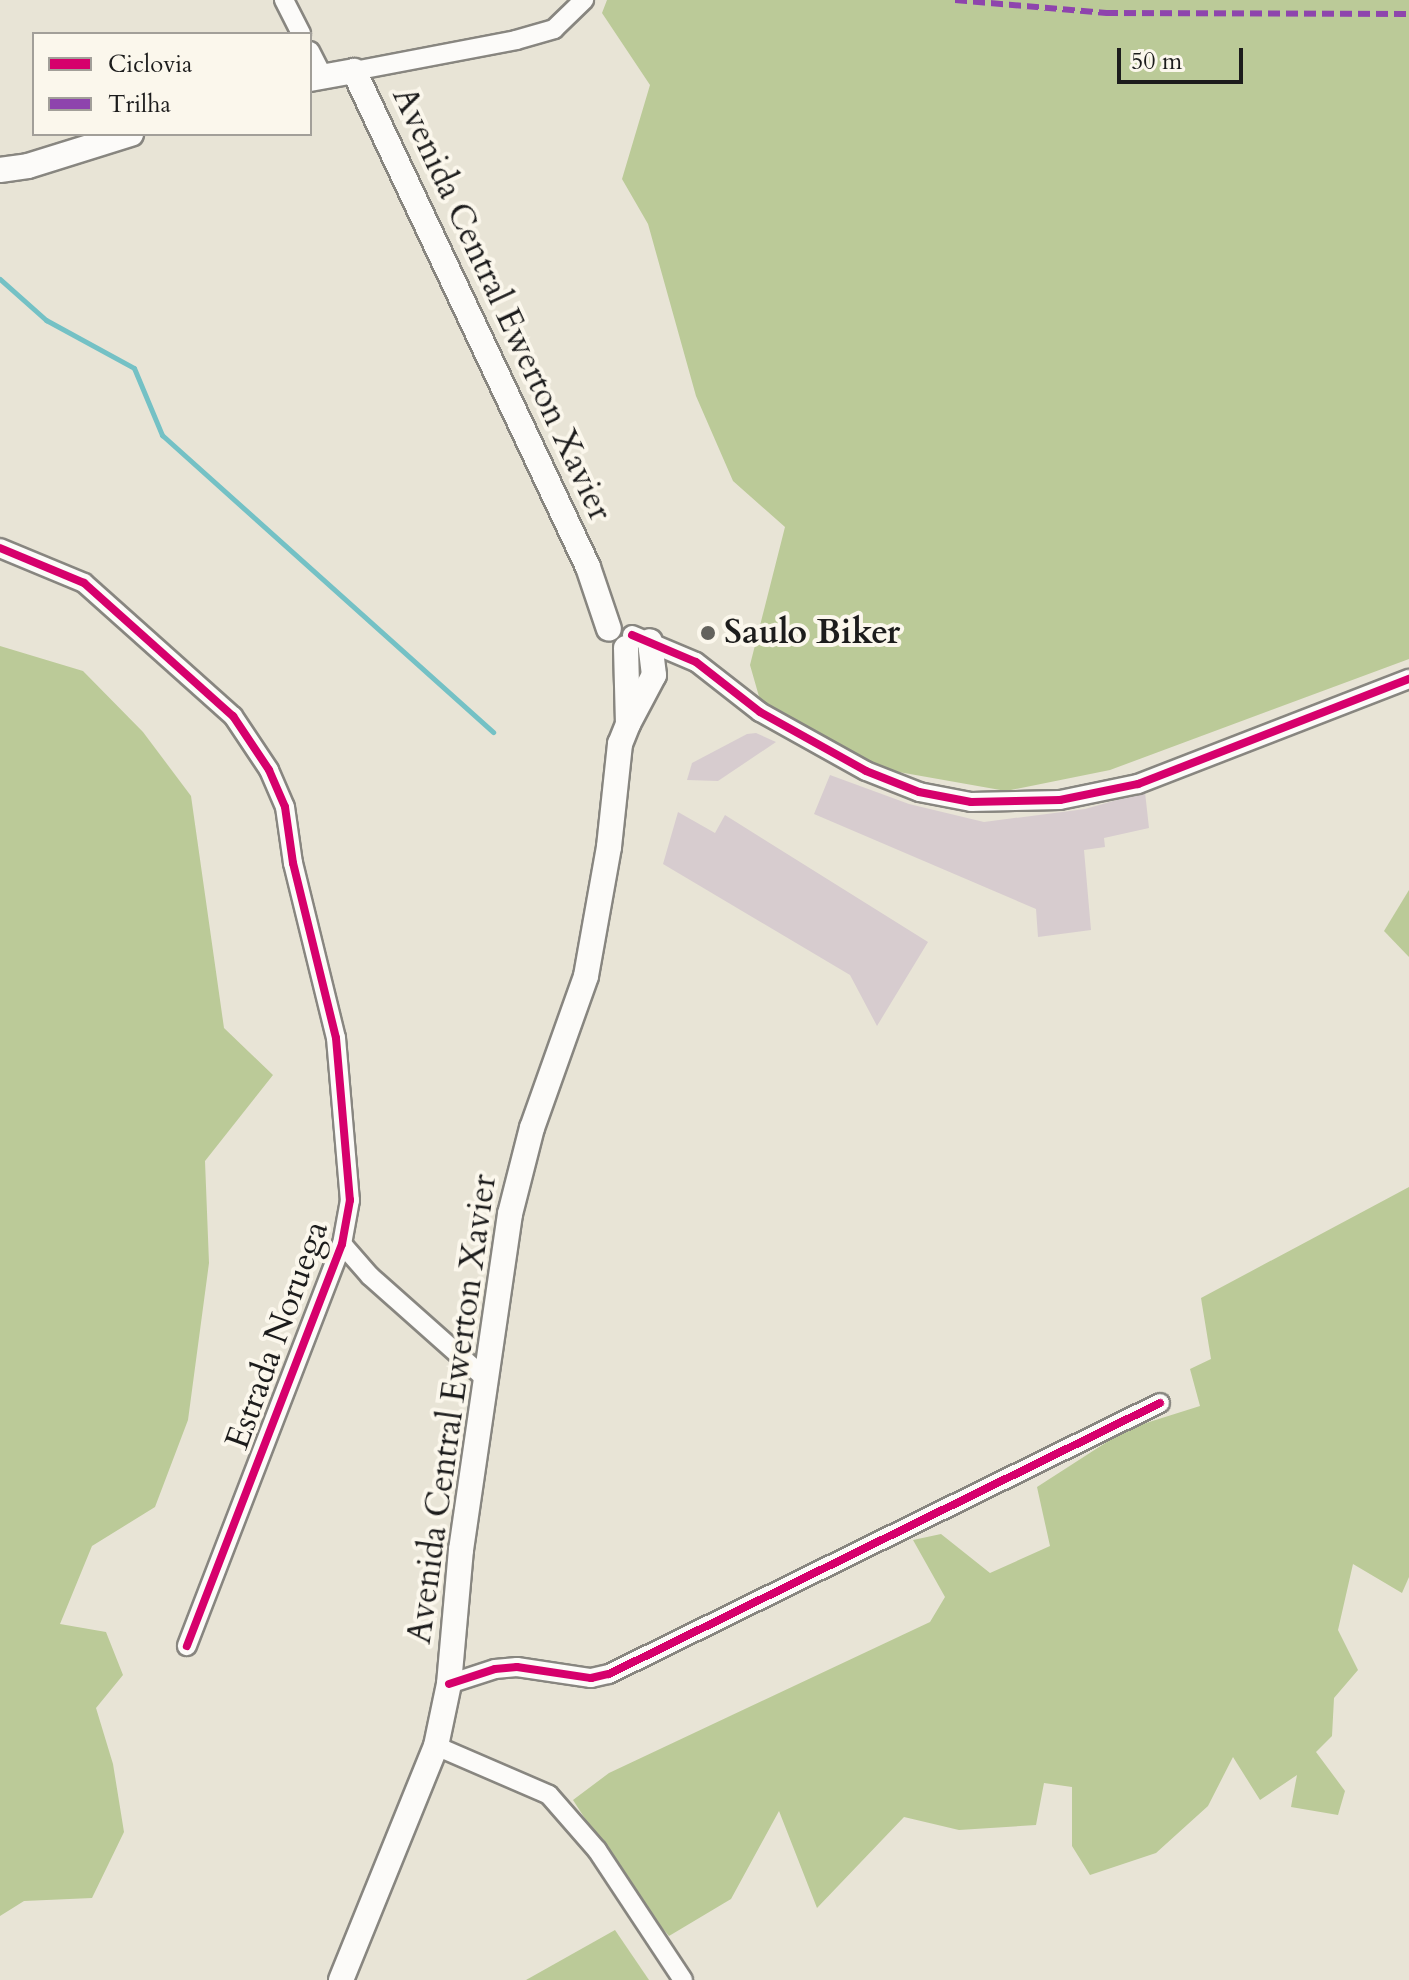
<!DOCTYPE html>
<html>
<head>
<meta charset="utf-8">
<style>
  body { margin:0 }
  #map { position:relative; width:1409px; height:1980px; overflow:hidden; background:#e8e4d6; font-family:Cardo,serif }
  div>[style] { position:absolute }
  .forest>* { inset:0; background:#bbca98 }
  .stream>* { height:5px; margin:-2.5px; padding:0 2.5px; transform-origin:2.5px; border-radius:2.5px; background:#74c1c5 }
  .building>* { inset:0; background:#d7cccf }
  .roads { filter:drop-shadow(2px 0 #888680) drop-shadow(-2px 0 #888680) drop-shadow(0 2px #888680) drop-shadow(0 -2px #888680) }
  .minor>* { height:18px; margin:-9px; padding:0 9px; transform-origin:9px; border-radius:9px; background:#fcfbf9 }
  .secondary>* { height:24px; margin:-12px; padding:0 12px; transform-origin:12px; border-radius:12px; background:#fcfbf9 }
  .quiet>* { height:6px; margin-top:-3px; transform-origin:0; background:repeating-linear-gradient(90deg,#8e44ad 0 12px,transparent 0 18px) }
  .cycleway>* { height:8px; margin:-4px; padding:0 4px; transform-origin:4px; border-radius:4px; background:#d6006c }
  .dots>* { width:22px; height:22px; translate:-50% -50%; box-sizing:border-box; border:4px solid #fbf7ec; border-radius:50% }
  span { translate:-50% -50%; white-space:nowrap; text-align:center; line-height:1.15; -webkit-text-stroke:8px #fbf7ec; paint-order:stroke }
  .street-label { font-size:34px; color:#1c1c1c }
  .poi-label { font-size:34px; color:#1c1c1c; font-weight:700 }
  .left { translate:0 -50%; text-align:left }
  .legend { position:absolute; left:32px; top:32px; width:280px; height:104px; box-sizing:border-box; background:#fbf7ec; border:2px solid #a29f99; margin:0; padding:10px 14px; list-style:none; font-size:24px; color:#1c1c1c }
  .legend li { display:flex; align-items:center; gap:16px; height:40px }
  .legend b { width:40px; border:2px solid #a29f99 }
  .scale { position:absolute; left:1117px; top:48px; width:126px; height:36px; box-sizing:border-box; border:4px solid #1c1c1c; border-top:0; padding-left:10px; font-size:24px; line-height:28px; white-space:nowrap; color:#1c1c1c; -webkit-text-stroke:6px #fbf7ec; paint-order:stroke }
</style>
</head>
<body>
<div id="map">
  <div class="forest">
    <i style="clip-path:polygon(607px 0,1409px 0,1409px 659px,1110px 770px,1006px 791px,876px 768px,823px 742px,760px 700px,750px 665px,785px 527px,733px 481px,696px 396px,648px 224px,622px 179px,650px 85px,602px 13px)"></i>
    <i style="clip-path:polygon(0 646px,83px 671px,143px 732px,191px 796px,224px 1028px,273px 1075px,205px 1161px,209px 1263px,188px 1420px,155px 1507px,92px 1546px,60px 1624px,106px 1632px,123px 1675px,96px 1708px,113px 1764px,124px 1832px,92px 1898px,24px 1901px,0 1916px)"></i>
    <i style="clip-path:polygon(1409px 890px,1409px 957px,1384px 931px)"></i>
    <i style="clip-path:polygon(1409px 1187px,1409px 1577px,1402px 1593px,1353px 1564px,1338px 1630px,1358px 1670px,1334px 1698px,1332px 1736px,1316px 1752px,1345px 1791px,1338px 1815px,1291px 1807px,1297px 1775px,1260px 1800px,1233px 1757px,1208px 1806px,1156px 1853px,1090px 1875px,1072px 1846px,1072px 1787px,1044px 1783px,1036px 1825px,959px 1830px,904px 1817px,817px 1908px,779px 1811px,731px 1899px,669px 1936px,635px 1896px,573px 1800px,609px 1773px,930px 1622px,945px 1597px,913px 1540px,941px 1534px,990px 1573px,1050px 1546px,1037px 1487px,1127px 1429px,1200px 1406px,1190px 1369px,1211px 1359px,1201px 1298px)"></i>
    <i style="clip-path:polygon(615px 1930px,649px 1980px,526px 1980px)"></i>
  </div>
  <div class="stream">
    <i style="left:0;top:279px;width:62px;rotate:41.7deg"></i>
    <i style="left:46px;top:320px;width:100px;rotate:28.6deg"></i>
    <i style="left:134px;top:368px;width:73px;rotate:67.3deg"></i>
    <i style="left:162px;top:435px;width:445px;rotate:41.9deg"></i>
  </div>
  <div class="building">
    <i style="clip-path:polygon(756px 733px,776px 742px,718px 781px,687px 780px,692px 763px,747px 734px)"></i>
    <i style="clip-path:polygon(830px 775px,909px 804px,984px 822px,1085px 809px,1145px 792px,1149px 828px,1104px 838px,1105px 847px,1084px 850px,1091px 930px,1038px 937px,1036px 909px,814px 814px)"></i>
    <i style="clip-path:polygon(678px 812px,715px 833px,725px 815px,928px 942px,877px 1026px,850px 975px,663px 864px)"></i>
  </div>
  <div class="roads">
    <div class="minor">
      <i style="left:284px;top:0;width:38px;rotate:63deg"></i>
      <i style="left:310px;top:51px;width:27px;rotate:63deg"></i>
      <i style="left:354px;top:71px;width:165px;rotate:-10.8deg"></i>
      <i style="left:516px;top:40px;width:40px;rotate:-16deg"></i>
      <i style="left:554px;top:29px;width:42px;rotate:-44deg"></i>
      <i style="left:0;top:548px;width:91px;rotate:22.6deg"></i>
      <i style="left:84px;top:583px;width:200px;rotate:41.8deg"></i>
      <i style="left:233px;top:716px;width:65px;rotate:56.3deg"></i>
      <i style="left:269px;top:770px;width:40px;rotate:66.6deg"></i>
      <i style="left:285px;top:807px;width:57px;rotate:81.9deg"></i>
      <i style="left:293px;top:863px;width:180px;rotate:76.2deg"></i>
      <i style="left:336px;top:1038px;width:163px;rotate:85.1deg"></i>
      <i style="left:350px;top:1200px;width:45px;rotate:100.3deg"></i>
      <i style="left:342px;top:1244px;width:431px;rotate:111.1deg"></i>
      <i style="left:632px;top:635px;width:69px;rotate:22.9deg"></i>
      <i style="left:696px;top:662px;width:81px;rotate:38deg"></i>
      <i style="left:760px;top:712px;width:121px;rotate:29.1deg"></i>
      <i style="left:866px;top:771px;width:57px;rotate:21.6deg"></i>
      <i style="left:919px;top:792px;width:53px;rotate:10.9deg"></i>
      <i style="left:971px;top:802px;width:89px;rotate:-1.3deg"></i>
      <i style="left:1060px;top:800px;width:80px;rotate:-11.6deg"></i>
      <i style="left:1138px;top:784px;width:291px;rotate:-21.2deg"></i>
      <i style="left:342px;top:1244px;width:43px;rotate:48.8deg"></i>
      <i style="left:370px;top:1276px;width:157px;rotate:41.6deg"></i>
      <i style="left:449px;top:1684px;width:48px;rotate:-18.1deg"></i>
      <i style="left:495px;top:1669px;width:22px;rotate:-5deg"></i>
      <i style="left:517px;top:1667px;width:75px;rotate:8.5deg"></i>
      <i style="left:591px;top:1678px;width:18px;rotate:-13deg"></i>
      <i style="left:609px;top:1674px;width:614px;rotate:-26.19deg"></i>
      <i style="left:436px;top:1746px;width:123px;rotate:23.4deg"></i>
      <i style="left:549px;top:1795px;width:73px;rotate:48.9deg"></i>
      <i style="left:597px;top:1850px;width:156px;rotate:56.5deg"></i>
    </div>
    <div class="secondary">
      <i style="left:310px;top:79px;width:45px;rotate:-10.3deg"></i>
      <i style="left:354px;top:71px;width:548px;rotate:64.74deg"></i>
      <i style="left:588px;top:567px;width:65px;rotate:71.3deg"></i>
      <i style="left:0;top:170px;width:28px;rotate:-8deg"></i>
      <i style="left:28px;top:166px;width:108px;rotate:-17.3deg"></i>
      <i style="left:629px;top:722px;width:53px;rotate:-62deg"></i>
      <i style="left:654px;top:675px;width:34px;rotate:-97deg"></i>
      <i style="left:341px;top:1980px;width:253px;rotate:-67.9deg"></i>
      <i style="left:436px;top:1746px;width:63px;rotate:-78.2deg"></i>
      <i style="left:449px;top:1684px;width:135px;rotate:-84.9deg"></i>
      <i style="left:461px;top:1550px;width:340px;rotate:-81.7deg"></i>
      <i style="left:510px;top:1214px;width:89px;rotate:-75.7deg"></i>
      <i style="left:532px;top:1128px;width:161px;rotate:-70.4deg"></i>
      <i style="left:586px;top:976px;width:131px;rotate:-79.9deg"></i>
      <i style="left:609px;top:847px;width:104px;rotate:-83.9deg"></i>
      <i style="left:620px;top:744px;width:22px;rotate:-68deg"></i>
      <i style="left:628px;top:724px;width:76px;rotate:-91.5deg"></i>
    </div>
  </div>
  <div class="quiet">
    <i style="left:955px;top:0;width:152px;rotate:4.9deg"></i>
    <i style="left:1106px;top:13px;width:303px;rotate:0.2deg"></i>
  </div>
  <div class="cycleway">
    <i style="left:0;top:548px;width:91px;rotate:22.6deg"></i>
    <i style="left:84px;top:583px;width:200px;rotate:41.8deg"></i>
    <i style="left:233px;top:716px;width:65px;rotate:56.3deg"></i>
    <i style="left:269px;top:770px;width:40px;rotate:66.6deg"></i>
    <i style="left:285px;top:807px;width:57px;rotate:81.9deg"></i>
    <i style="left:293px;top:863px;width:180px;rotate:76.2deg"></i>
    <i style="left:336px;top:1038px;width:163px;rotate:85.1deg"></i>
    <i style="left:350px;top:1200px;width:45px;rotate:100.3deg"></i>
    <i style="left:342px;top:1244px;width:431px;rotate:111.1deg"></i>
    <i style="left:632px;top:635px;width:69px;rotate:22.9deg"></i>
    <i style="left:696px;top:662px;width:81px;rotate:38deg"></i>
    <i style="left:760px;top:712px;width:121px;rotate:29.1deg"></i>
    <i style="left:866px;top:771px;width:57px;rotate:21.6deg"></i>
    <i style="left:919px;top:792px;width:53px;rotate:10.9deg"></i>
    <i style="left:971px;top:802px;width:89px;rotate:-1.3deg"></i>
    <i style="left:1060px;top:800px;width:80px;rotate:-11.6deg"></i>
    <i style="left:1138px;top:784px;width:291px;rotate:-21.2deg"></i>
    <i style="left:449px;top:1684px;width:48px;rotate:-18.1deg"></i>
    <i style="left:495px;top:1669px;width:22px;rotate:-5deg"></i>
    <i style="left:517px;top:1667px;width:75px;rotate:8.5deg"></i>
    <i style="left:591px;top:1678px;width:18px;rotate:-13deg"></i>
    <i style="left:609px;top:1674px;width:614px;rotate:-26.19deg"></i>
  </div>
  <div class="dots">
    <i style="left:708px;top:633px;background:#63625d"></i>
  </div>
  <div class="street-label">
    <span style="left:502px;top:304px;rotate:65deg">Avenida Central Ewerton Xavier</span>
    <span style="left:277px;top:1335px;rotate:-70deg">Estrada Noruega</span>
    <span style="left:452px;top:1409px;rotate:-82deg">Avenida Central Ewerton Xavier</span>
  </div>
  <div class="poi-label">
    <span class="left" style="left:724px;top:633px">Saulo Biker</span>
  </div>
  <ul class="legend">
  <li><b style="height:10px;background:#d6006c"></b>Ciclovia</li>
  <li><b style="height:10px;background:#8e44ad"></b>Trilha</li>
  </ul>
  <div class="scale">50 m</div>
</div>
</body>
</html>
